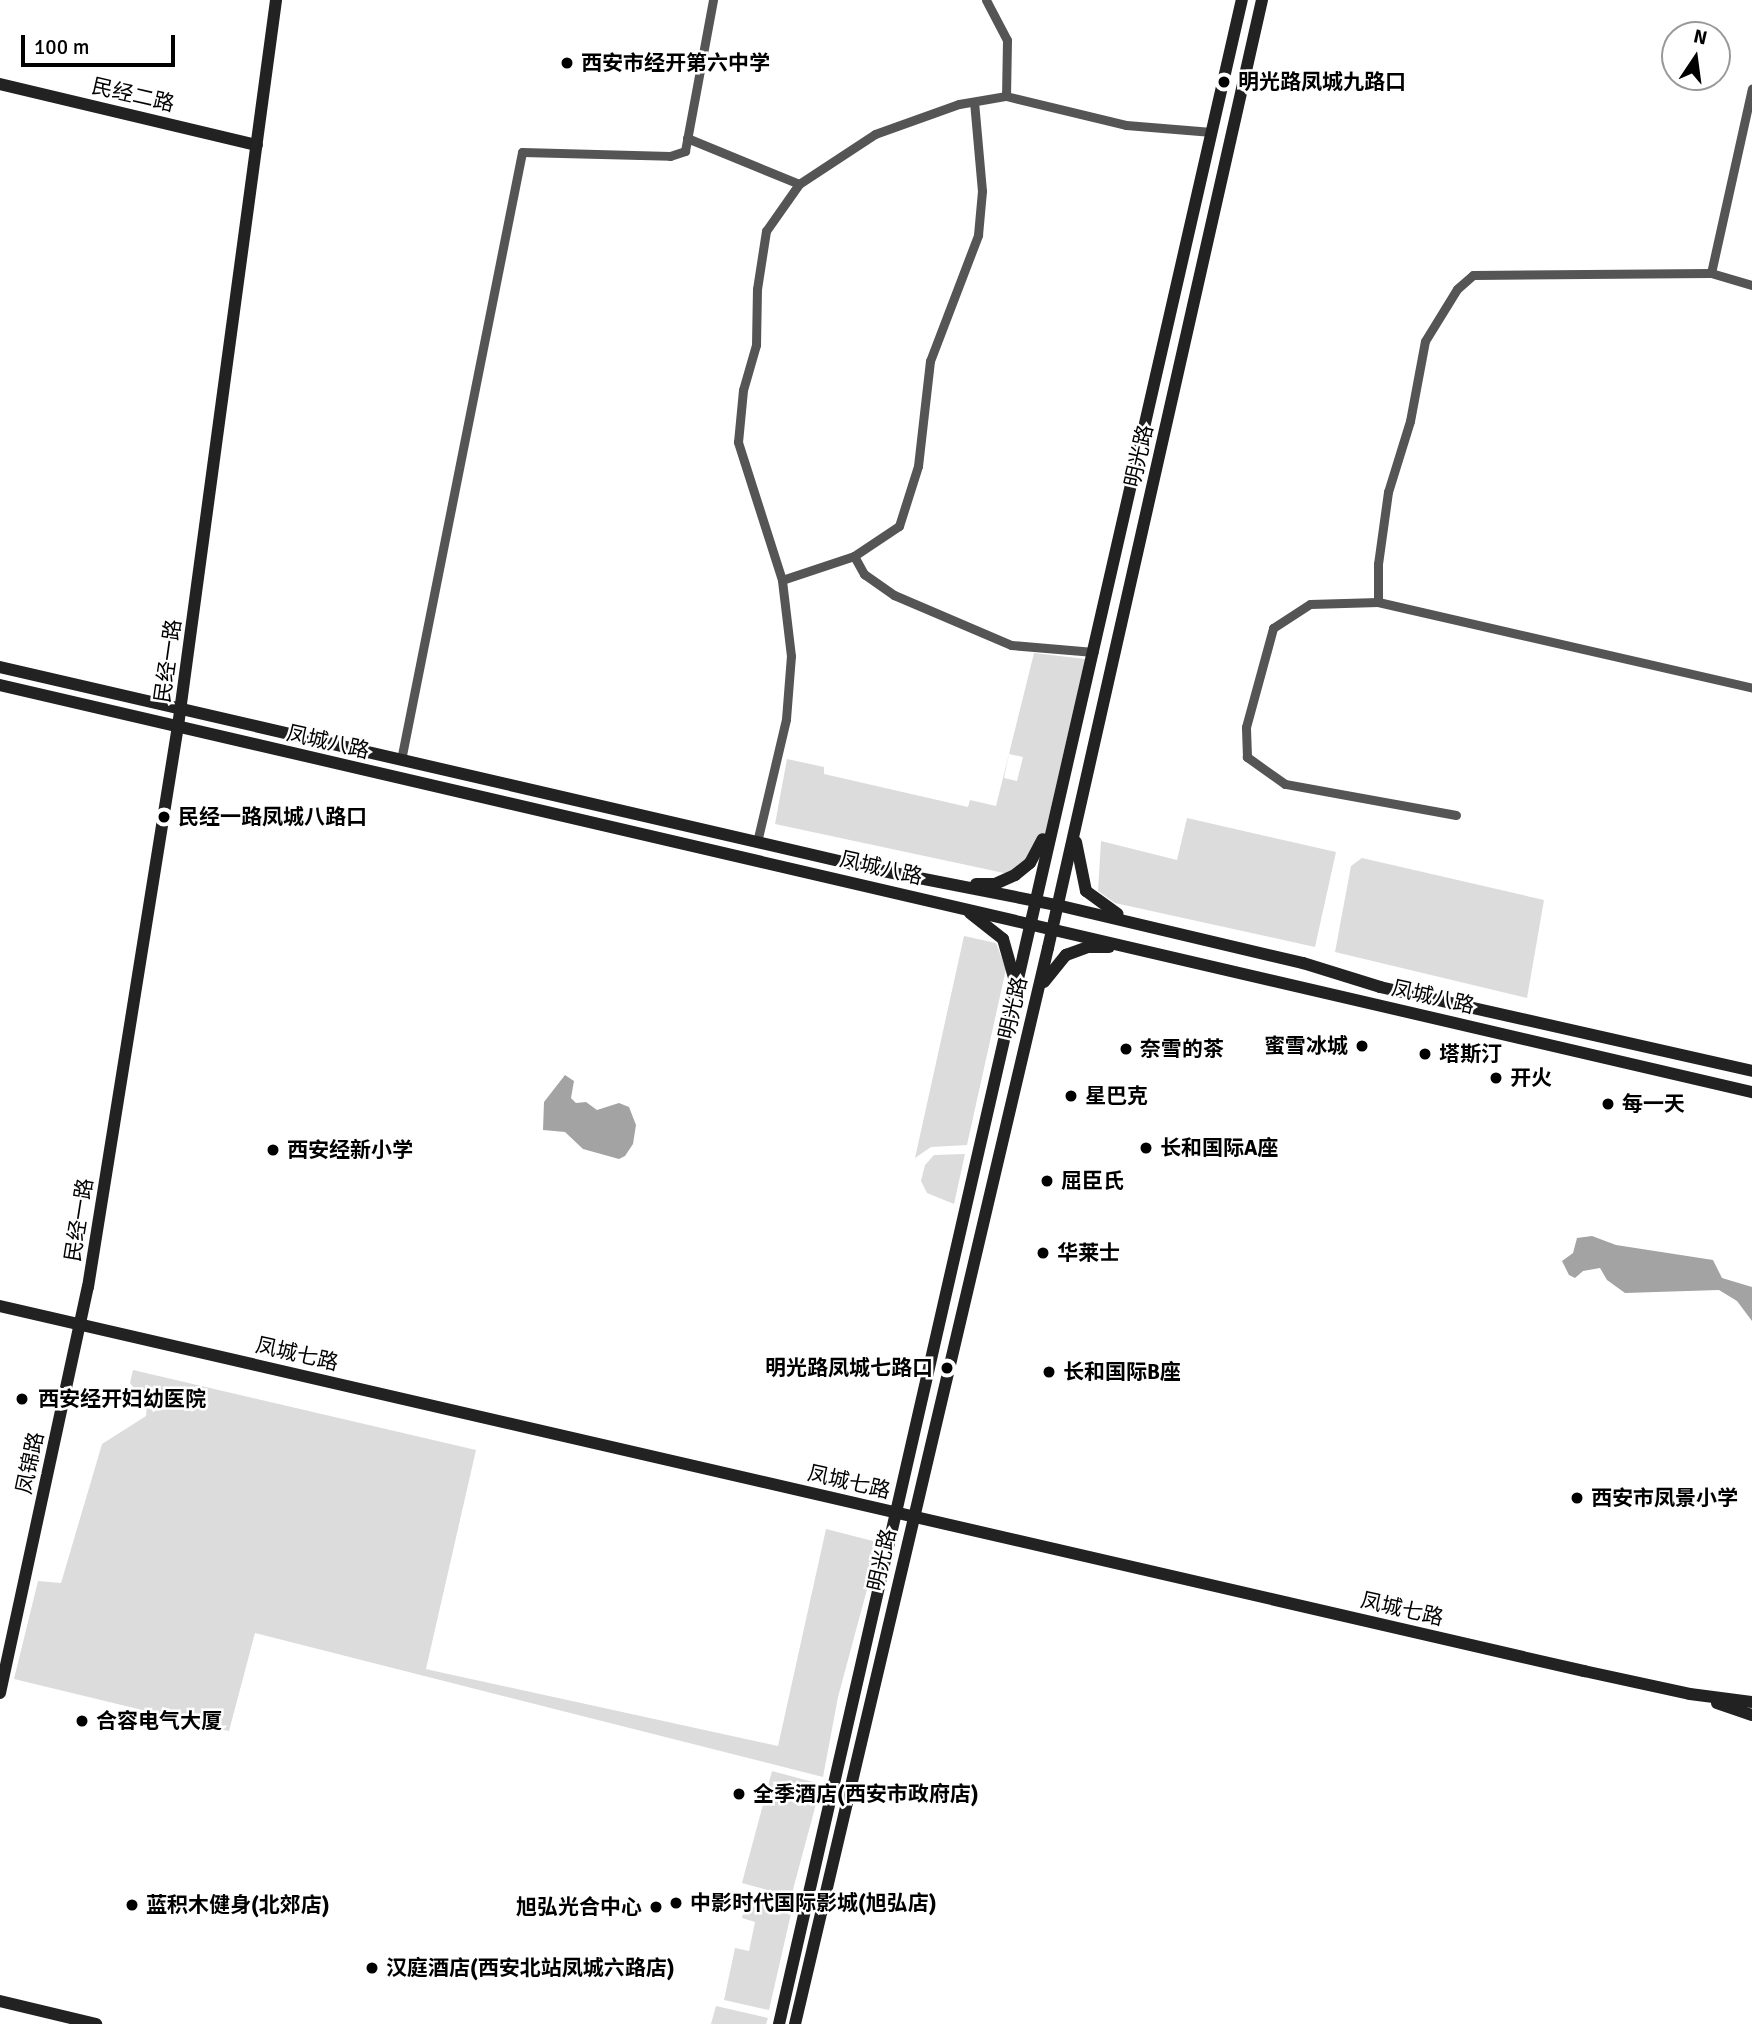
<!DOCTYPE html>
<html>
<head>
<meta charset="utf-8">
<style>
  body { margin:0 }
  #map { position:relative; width:1752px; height:2024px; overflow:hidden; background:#fff; font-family:Signika,"Noto Sans SC",sans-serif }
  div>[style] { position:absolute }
  .green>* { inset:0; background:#dcdcdc; transform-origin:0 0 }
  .water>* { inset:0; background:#a3a3a3 }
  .street>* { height:9px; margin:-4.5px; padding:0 4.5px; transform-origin:4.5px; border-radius:4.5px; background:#555 }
  .secondary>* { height:12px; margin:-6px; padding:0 6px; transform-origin:6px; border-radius:6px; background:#222 }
  .dots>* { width:19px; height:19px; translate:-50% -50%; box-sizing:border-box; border:4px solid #fff; border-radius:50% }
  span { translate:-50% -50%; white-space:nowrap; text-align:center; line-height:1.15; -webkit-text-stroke:5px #fff; paint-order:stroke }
  .poi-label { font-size:21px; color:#000; font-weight:700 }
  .left { translate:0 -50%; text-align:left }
  .right { translate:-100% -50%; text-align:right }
  .street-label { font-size:21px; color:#000 }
  .north { position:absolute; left:1661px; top:21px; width:70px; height:70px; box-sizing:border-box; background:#fff; border:2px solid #999; border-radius:50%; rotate:13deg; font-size:19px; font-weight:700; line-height:28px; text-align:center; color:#000 }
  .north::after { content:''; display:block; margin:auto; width:24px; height:32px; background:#000; clip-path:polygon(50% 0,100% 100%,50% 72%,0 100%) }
  .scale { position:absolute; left:21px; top:35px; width:154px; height:32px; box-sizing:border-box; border:4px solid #000; border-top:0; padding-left:9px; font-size:21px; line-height:24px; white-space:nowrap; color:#000; -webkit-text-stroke:5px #fff; paint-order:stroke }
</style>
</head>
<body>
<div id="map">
  <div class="green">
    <i style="clip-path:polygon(evenodd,1034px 653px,1085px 659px,1042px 847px,1018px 876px,775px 824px,787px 759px,824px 767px,824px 774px,968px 807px,970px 800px,996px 806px,1034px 653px,1009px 754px,1023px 757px,1017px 781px,1004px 778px,1009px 754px)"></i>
    <i style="clip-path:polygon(1187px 818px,1336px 852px,1315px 947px,1115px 903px,1098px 891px,1101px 841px,1177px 860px)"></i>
    <i style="clip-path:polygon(1362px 858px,1544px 900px,1527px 998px,1335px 952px,1351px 866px)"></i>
    <i style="clip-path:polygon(964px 936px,996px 943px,1006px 969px,967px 1145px,931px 1147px,915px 1158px)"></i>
    <i style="clip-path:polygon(965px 1154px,954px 1204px,927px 1193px,921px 1181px,925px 1165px,934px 1155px)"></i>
    <i style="clip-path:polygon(133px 1370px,476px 1450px,426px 1669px,439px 1672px,778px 1746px,826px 1529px,873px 1541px,876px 1556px,838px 1697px,823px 1777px,255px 1633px,229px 1731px,14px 1679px,38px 1581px,61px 1583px,102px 1444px,146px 1416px,147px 1404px,130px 1383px)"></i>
    <i style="left:772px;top:1771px;width:51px;height:116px;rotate:15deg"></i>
    <i style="clip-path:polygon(747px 1892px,793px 1905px,769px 2010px,724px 2000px,735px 1948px,749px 1951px,755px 1922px,742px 1918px)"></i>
    <i style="clip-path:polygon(716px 2006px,768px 2018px,766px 2024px,711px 2024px)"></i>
  </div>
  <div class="water">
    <i style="clip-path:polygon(565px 1075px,574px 1081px,571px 1098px,576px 1103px,586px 1102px,597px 1110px,619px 1103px,629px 1107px,636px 1125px,633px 1144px,625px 1156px,619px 1159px,583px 1149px,565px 1132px,543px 1130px,544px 1102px)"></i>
    <i style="clip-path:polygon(1592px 1236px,1616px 1245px,1713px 1260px,1722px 1278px,1752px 1287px,1752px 1321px,1737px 1301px,1719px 1290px,1625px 1293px,1607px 1280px,1600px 1268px,1583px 1271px,1575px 1278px,1569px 1275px,1562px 1261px,1573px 1253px,1577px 1238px)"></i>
  </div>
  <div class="street">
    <i style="left:986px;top:0;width:45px;rotate:62.3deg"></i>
    <i style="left:1007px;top:40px;width:56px;rotate:91deg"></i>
    <i style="left:687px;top:138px;width:121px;rotate:22.3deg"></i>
    <i style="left:1711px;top:273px;width:189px;rotate:-77.5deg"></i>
    <i style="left:854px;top:556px;width:21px;rotate:61deg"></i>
    <i style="left:864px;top:574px;width:37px;rotate:35deg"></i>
    <i style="left:894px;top:595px;width:127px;rotate:23.1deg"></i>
    <i style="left:1011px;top:645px;width:83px;rotate:4.8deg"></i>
    <i style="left:782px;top:580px;width:76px;rotate:-18.4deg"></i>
    <i style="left:854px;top:556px;width:54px;rotate:-33.7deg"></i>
    <i style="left:899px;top:526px;width:63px;rotate:-72.4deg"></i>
    <i style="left:918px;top:466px;width:106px;rotate:-83.5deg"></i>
    <i style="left:930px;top:361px;width:135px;rotate:-69.1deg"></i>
    <i style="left:978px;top:235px;width:44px;rotate:-84.8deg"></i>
    <i style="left:982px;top:191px;width:89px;rotate:-95.1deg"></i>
    <i style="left:1378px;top:602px;width:38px;rotate:-90deg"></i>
    <i style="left:1378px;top:564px;width:73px;rotate:-82.1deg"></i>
    <i style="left:1388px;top:492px;width:74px;rotate:-72.8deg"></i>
    <i style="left:1410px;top:421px;width:81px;rotate:-79.4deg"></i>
    <i style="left:1425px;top:341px;width:61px;rotate:-58.4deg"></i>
    <i style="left:1457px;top:289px;width:21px;rotate:-41deg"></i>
    <i style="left:1473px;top:275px;width:238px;rotate:-0.5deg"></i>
    <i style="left:1711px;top:273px;width:43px;rotate:16.3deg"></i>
    <i style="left:401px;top:760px;width:620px;rotate:-78.74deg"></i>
    <i style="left:522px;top:152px;width:148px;rotate:1.5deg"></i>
    <i style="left:670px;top:156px;width:16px;rotate:-18deg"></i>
    <i style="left:685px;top:151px;width:154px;rotate:-79.5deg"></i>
    <i style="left:1456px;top:815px;width:174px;rotate:-169.7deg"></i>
    <i style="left:1285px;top:784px;width:47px;rotate:-144.6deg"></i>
    <i style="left:1247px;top:757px;width:30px;rotate:-92deg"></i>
    <i style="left:1246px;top:727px;width:103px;rotate:-74.7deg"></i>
    <i style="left:1273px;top:628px;width:44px;rotate:-33deg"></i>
    <i style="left:1310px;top:604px;width:68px;rotate:-1.7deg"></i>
    <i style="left:1378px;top:602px;width:384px;rotate:12.9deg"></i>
    <i style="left:757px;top:842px;width:126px;rotate:-76.7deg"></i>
    <i style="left:786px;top:719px;width:63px;rotate:-85.5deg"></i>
    <i style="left:791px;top:656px;width:77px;rotate:-96.8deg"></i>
    <i style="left:782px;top:580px;width:145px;rotate:-107.7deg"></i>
    <i style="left:738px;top:442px;width:52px;rotate:-84.5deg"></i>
    <i style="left:743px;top:390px;width:47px;rotate:-73.9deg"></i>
    <i style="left:756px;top:345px;width:56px;rotate:-89deg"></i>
    <i style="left:757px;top:289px;width:59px;rotate:-81.2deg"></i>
    <i style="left:766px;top:231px;width:57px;rotate:-54.9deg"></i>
    <i style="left:799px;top:184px;width:91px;rotate:-33.3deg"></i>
    <i style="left:875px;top:134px;width:89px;rotate:-19.7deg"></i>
    <i style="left:959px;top:104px;width:48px;rotate:-9.7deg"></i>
    <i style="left:1006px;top:96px;width:123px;rotate:13.6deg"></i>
    <i style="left:1126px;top:125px;width:86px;rotate:4.7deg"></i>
  </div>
  <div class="secondary">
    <i style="left:0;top:84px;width:264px;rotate:13.4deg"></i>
    <i style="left:0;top:667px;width:901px;rotate:13.02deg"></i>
    <i style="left:878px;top:870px;width:182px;rotate:11.1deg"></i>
    <i style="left:1057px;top:905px;width:253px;rotate:13.3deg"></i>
    <i style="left:1303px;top:963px;width:81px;rotate:17.3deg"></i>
    <i style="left:1380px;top:987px;width:381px;rotate:12.7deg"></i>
    <i style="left:0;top:685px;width:1799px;rotate:13.08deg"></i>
    <i style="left:1076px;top:842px;width:50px;rotate:78.5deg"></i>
    <i style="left:1086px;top:891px;width:39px;rotate:36deg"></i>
    <i style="left:976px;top:884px;width:19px"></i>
    <i style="left:995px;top:884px;width:22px;rotate:-24deg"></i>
    <i style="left:1015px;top:875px;width:19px;rotate:-39deg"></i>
    <i style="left:1030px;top:863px;width:27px;rotate:-62deg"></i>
    <i style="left:970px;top:913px;width:42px;rotate:38.2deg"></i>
    <i style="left:1003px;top:939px;width:44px;rotate:74.1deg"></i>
    <i style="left:1044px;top:982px;width:35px;rotate:-51deg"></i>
    <i style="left:1066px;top:955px;width:23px;rotate:-20deg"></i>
    <i style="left:1088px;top:947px;width:21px"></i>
    <i style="left:0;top:1306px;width:1626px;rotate:12.98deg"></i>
    <i style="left:1584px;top:1671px;width:108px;rotate:12.2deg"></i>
    <i style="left:1690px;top:1694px;width:63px;rotate:7.4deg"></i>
    <i style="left:0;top:1693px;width:415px;rotate:-77.8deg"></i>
    <i style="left:88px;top:1287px;width:568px;rotate:-80.89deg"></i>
    <i style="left:178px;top:726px;width:733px;rotate:-82.31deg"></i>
    <i style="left:1717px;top:1703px;width:37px;rotate:19deg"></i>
    <i style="left:0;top:2001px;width:99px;rotate:13.5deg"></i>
    <i style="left:779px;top:2024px;width:2076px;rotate:-77.12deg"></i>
    <i style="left:795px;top:2024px;width:1105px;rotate:-76.77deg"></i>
    <i style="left:1048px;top:948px;width:972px;rotate:-77.28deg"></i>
  </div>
  <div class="dots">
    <i style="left:567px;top:63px;background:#000"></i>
    <i style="left:1224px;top:82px;background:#000"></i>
    <i style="left:164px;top:817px;background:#000"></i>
    <i style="left:1362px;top:1046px;background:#000"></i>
    <i style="left:1126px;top:1049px;background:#000"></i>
    <i style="left:1425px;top:1054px;background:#000"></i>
    <i style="left:1496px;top:1078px;background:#000"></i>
    <i style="left:1071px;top:1096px;background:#000"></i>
    <i style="left:1608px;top:1104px;background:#000"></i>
    <i style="left:1146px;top:1148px;background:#000"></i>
    <i style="left:273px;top:1150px;background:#000"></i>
    <i style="left:1047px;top:1181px;background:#000"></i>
    <i style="left:1043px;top:1253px;background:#000"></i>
    <i style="left:947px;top:1368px;background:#000"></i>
    <i style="left:1049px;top:1372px;background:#000"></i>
    <i style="left:22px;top:1399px;background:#000"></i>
    <i style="left:1577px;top:1498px;background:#000"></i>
    <i style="left:82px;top:1721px;background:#000"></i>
    <i style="left:739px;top:1794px;background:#000"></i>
    <i style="left:676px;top:1903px;background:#000"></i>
    <i style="left:132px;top:1905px;background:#000"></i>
    <i style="left:656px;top:1907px;background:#000"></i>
    <i style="left:372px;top:1968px;background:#000"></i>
  </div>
  <div class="poi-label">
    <span class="left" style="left:581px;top:63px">西安市经开第六中学</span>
    <span class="left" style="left:1238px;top:82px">明光路凤城九路口</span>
    <span class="left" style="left:178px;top:817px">民经一路凤城八路口</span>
    <span class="right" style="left:1348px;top:1046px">蜜雪冰城</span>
    <span class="left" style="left:1140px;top:1049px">奈雪的茶</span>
    <span class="left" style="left:1439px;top:1054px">塔斯汀</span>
    <span class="left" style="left:1510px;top:1078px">开火</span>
    <span class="left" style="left:1085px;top:1096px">星巴克</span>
    <span class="left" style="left:1622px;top:1104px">每一天</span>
    <span class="left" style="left:1160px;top:1148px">长和国际A座</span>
    <span class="left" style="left:287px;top:1150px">西安经新小学</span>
    <span class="left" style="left:1061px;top:1181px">屈臣氏</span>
    <span class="left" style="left:1057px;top:1253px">华莱士</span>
    <span class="right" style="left:933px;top:1368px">明光路凤城七路口</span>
    <span class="left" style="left:1063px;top:1372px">长和国际B座</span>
    <span class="left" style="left:38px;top:1399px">西安经开妇幼医院</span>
    <span class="left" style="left:1591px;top:1498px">西安市凤景小学</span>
    <span class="left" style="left:96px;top:1721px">合容电气大厦</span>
    <span class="left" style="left:753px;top:1794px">全季酒店(西安市政府店)</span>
    <span class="left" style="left:690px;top:1903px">中影时代国际影城(旭弘店)</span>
    <span class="left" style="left:146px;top:1905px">蓝积木健身(北郊店)</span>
    <span class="right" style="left:642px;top:1907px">旭弘光合中心</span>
    <span class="left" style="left:386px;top:1968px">汉庭酒店(西安北站凤城六路店)</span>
  </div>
  <div class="street-label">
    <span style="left:133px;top:95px;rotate:13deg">民经二路</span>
    <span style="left:1139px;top:456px;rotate:-77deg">明光路</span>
    <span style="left:168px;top:661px;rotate:-82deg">民经一路</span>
    <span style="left:328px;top:742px;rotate:13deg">凤城八路</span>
    <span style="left:881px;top:868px;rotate:13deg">凤城八路</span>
    <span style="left:1433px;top:997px;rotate:13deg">凤城八路</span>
    <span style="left:1013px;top:1008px;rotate:-77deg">明光路</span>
    <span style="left:79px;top:1220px;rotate:-81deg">民经一路</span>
    <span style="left:297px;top:1354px;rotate:13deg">凤城七路</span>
    <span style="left:30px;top:1463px;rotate:-78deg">凤锦路</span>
    <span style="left:849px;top:1482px;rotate:13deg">凤城七路</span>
    <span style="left:882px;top:1560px;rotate:-77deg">明光路</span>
    <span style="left:1402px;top:1609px;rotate:13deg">凤城七路</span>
  </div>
  <div class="north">N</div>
  <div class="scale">100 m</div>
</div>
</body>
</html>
